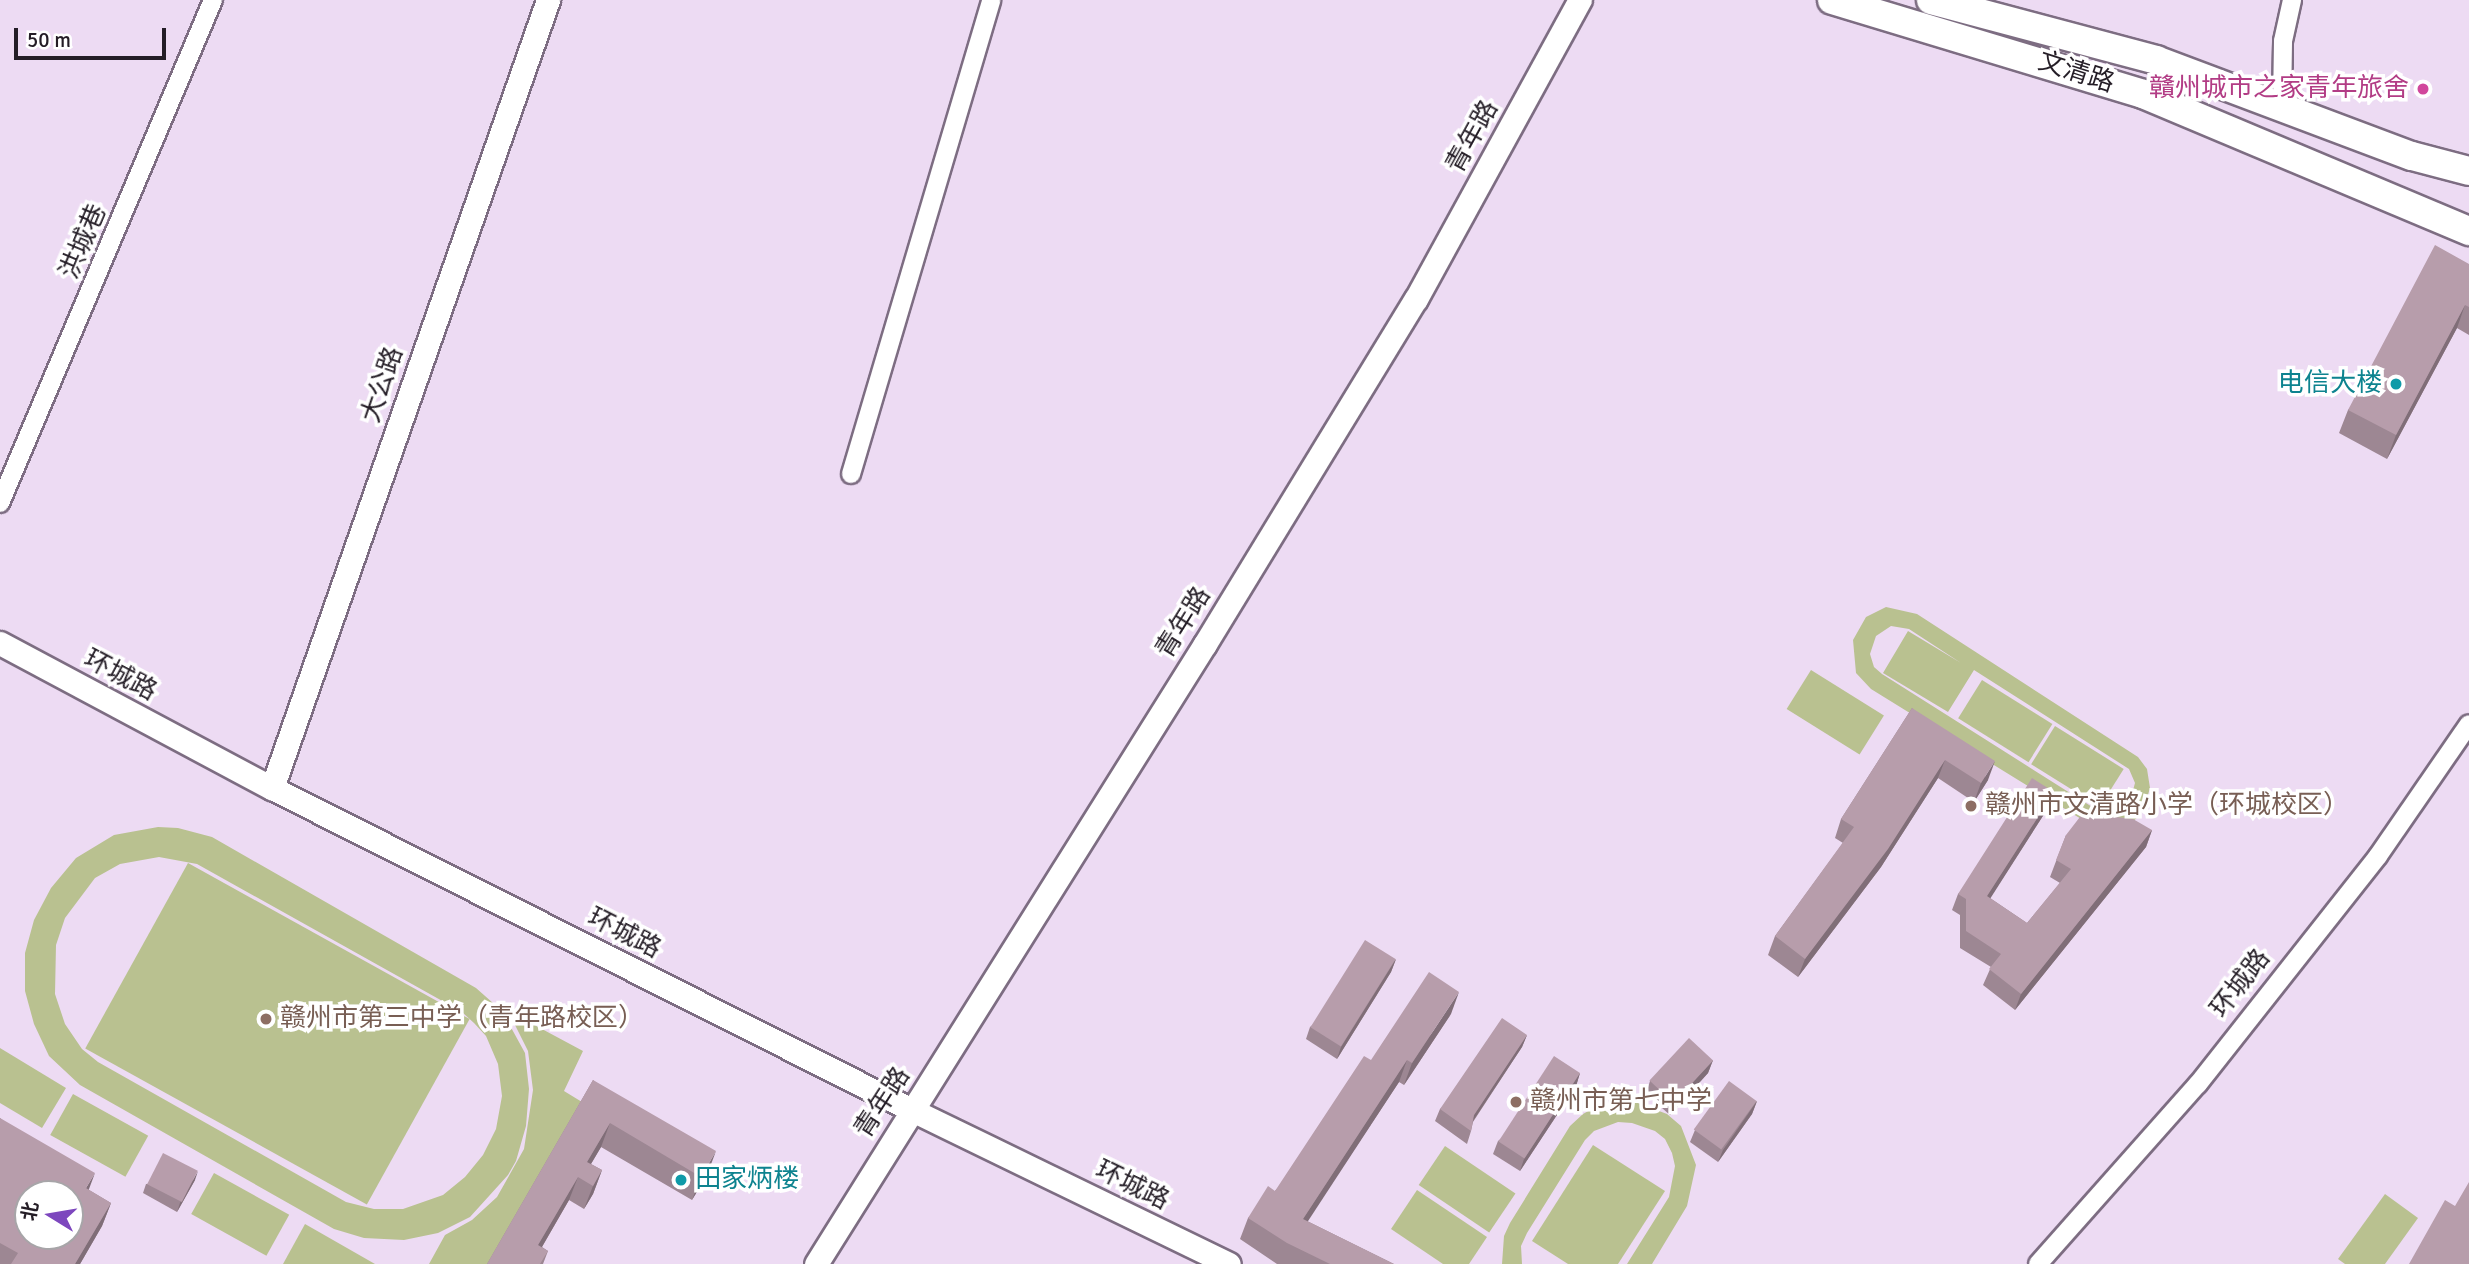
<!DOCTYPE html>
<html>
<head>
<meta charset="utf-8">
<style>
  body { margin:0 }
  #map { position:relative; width:2469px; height:1264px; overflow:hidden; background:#eddbf3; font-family:Signika,"Noto Sans SC",sans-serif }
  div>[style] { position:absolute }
  .green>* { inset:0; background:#b9c190; transform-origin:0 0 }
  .roads { filter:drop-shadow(2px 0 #7d6d82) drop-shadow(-2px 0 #7d6d82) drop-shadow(0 2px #7d6d82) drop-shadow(0 -2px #7d6d82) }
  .minor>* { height:18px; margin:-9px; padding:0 9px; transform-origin:9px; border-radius:9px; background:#fff }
  .tertiary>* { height:23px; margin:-11.5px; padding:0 11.5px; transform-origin:11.5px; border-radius:11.5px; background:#fff }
  .primary>* { height:28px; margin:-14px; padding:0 14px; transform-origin:14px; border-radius:14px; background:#fff }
  .wall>* { inset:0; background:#9d8793 }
  .shaded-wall>* { inset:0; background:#806e78 }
  .building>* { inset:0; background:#b79dab; transform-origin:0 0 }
  .dots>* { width:19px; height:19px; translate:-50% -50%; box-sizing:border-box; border:4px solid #fff; border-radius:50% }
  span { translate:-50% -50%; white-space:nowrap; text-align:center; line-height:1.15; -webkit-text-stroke:7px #fff; paint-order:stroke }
  .street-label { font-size:26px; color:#241d26 }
  .hotel-label { font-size:26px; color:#b23c85 }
  .right { translate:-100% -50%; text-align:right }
  .culture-label { font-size:26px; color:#0d838f }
  .left { translate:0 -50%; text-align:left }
  .education-label { font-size:26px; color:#785e54 }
  .north { position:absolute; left:14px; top:1180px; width:70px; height:70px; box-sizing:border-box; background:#fff; border:2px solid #a7a5a8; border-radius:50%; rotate:281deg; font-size:19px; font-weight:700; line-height:28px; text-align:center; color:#241d26 }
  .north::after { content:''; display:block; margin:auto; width:24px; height:32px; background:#7d47be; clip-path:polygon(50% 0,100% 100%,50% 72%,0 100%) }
  .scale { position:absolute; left:14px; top:28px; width:152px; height:32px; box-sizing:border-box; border:4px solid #241d26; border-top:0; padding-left:9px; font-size:21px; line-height:24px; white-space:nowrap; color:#241d26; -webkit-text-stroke:5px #fff; paint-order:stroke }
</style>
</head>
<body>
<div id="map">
  <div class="green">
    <i style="clip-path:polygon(evenodd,1886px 607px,1917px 614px,2138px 757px,2147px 769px,2150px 788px,2144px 808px,2138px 817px,2131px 823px,2086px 822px,1871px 689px,1856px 673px,1853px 640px,1866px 617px,1886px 607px,1891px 626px,1909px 629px,1961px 663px,1908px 631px,1883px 673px,1948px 712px,1974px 670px,2129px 769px,2135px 783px,2130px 801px,2126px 807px,2112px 813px,2097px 810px,1882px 674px,1874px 667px,1870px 654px,1876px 636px,1891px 626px)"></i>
    <i style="left:1811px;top:670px;width:86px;height:46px;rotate:32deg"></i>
    <i style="left:1982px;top:680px;width:83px;height:45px;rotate:32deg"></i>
    <i style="left:2055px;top:726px;width:81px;height:45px;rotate:32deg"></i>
    <i style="clip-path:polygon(evenodd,158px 827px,178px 828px,212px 837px,476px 988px,502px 1011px,525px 1053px,529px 1089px,526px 1126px,516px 1161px,508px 1175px,470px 1217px,438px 1233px,404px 1240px,364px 1238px,334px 1229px,80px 1085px,49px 1056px,34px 1024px,25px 991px,25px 953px,34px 920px,51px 888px,76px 858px,114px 835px,158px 827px,159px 857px,197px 864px,462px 1012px,474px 1023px,486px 1036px,498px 1064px,502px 1096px,496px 1129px,483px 1155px,465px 1177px,443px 1195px,403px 1209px,374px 1209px,346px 1202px,98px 1062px,82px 1049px,65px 1024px,55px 994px,56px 945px,65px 918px,95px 878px,120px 864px,159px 857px)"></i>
    <i style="left:188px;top:863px;width:322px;height:212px;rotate:29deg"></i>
    <i style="clip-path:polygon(514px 1014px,583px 1051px,564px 1091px,582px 1102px,488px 1264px,429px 1264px,445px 1235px,472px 1220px,497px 1197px,524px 1149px,533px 1090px,528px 1051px,512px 1019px)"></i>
    <i style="clip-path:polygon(0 1048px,66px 1088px,42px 1128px,0 1103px)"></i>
    <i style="left:73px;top:1094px;width:86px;height:47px;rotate:29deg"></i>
    <i style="clip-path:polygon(1618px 1101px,1635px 1102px,1667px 1114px,1681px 1126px,1696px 1165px,1687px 1206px,1652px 1264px,1627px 1264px,1669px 1197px,1675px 1166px,1672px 1153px,1665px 1139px,1655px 1131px,1632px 1123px,1618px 1122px,1594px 1131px,1585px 1140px,1527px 1233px,1521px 1246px,1522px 1264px,1502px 1264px,1504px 1236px,1510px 1223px,1570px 1126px,1583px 1114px,1599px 1105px)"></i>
    <i style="clip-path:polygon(1593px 1145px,1665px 1191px,1618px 1264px,1568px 1264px,1532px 1241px)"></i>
    <i style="left:1445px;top:1146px;width:85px;height:47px;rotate:34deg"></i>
    <i style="left:214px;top:1173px;width:86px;height:47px;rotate:29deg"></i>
    <i style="clip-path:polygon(1417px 1190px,1487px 1237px,1469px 1264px,1443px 1264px,1391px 1229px)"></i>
    <i style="clip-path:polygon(2385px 1194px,2418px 1218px,2385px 1264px,2345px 1264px,2338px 1259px)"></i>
    <i style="clip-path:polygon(305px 1224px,375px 1264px,283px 1264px)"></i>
  </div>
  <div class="roads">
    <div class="minor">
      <i style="left:2282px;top:106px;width:65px;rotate:-89.1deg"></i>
      <i style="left:2283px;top:41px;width:42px;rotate:-77.6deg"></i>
      <i style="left:851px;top:474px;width:494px;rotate:-73.5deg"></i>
      <i style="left:0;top:503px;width:546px;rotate:-67.05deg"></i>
      <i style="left:2038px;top:1264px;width:241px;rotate:-48.4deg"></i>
      <i style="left:2198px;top:1084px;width:290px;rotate:-51.7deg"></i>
      <i style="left:2378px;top:856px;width:160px;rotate:-55.4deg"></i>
    </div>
    <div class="tertiary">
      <i style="left:0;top:643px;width:308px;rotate:28.1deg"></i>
      <i style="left:272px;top:788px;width:716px;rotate:26.71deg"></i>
      <i style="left:912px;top:1110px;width:352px;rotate:25.9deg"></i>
      <i style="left:272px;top:788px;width:835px;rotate:-70.7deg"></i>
      <i style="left:816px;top:1264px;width:732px;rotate:-57.9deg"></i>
      <i style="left:1205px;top:644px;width:404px;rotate:-58.6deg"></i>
      <i style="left:1416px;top:299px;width:341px;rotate:-61.3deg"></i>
    </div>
    <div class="primary">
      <i style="left:1832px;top:0;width:325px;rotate:16.8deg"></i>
      <i style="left:2143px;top:94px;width:354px;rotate:22.8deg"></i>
      <i style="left:1931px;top:0;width:233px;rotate:14.9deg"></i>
      <i style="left:2156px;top:60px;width:273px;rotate:20.6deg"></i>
      <i style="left:2412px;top:156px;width:59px;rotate:14.7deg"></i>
    </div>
  </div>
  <div class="wall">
    <i style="clip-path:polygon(2469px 264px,2469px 335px,2457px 328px,2387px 459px,2339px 433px,2348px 410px)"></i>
    <i style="clip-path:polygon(1912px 708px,1988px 780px,1974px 802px,1938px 778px,1881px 867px,1798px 977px,1768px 955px,1775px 936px,1843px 843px,1835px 838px,1841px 819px)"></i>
    <i style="clip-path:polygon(2054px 792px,2048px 808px,1990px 898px,2027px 923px,2060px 883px,2050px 877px,2066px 835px,2152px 830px,2146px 847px,2015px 1010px,1983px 985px,1991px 967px,1960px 948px,1960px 915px,1952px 910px,1958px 894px)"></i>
    <i style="clip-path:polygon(1396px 959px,1391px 972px,1337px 1059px,1306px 1039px,1310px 1027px)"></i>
    <i style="clip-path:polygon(1451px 1014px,1404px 1085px,1399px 1082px,1307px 1221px,1394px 1264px,1277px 1264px,1240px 1239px,1248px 1218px)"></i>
    <i style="clip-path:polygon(1527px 1035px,1522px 1047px,1473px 1122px,1471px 1131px,1467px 1144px,1435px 1121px,1440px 1109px)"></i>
    <i style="clip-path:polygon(1713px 1060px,1708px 1073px,1670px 1115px,1646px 1094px,1650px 1081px)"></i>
    <i style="clip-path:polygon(1580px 1073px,1576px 1086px,1520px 1171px,1493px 1154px,1498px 1141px)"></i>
    <i style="clip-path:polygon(593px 1080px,707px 1175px,692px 1200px,601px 1147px,591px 1164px,602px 1170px,593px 1194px,584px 1209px,569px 1200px,542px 1247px,548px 1251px,543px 1264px,487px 1264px)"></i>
    <i style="clip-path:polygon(1757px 1101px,1752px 1114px,1718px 1162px,1690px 1142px,1695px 1130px)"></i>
    <i style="clip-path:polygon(0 1118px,89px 1190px,111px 1203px,102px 1226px,80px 1264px,0 1264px)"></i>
    <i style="clip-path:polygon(195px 1180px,177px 1212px,143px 1193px,146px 1184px)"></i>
  </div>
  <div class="shaded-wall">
    <i style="clip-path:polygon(2465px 305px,2457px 328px,2387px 459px,2396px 435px)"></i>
    <i style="clip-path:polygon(1945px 760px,1938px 778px,1881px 867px,1798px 977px,1805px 959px)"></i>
    <i style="clip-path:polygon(1995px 761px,1988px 780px,1974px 802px,1981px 783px)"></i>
    <i style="clip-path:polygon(2054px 792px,2048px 808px,1981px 913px,1987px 896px)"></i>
    <i style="clip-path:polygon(2152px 830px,2146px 847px,2015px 1010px,2021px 994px)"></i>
    <i style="clip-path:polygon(1396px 959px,1391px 972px,1337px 1059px,1341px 1047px)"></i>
    <i style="clip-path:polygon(1459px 992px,1451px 1014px,1404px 1085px,1412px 1063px)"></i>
    <i style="clip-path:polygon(1527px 1035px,1522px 1047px,1469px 1127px,1474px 1115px)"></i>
    <i style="clip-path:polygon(1407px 1060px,1399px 1082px,1295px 1241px,1303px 1219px)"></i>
    <i style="clip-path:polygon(1713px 1060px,1708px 1073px,1670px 1115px,1674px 1103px)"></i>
    <i style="clip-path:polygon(1580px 1073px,1576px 1086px,1520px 1171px,1524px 1159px)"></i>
    <i style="clip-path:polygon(1757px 1101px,1752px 1114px,1718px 1162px,1723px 1150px)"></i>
    <i style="clip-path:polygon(610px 1123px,601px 1147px,582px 1179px,587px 1162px)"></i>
    <i style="clip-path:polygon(716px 1151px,707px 1175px,692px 1200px,701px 1177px)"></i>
    <i style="clip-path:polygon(602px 1170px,593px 1194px,584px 1209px,593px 1186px)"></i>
    <i style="clip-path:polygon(198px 1171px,195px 1180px,177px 1212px,180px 1203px)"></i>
    <i style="clip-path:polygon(95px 1173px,86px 1197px,86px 1188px)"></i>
    <i style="clip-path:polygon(578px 1177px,569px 1200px,532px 1264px,538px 1245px)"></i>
    <i style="clip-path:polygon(111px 1203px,102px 1226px,80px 1264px,75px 1264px)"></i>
  </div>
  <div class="building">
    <i style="clip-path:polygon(2435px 245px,2469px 264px,2469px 307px,2465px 305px,2396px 435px,2348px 410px)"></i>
    <i style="clip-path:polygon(1912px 708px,1995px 761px,1981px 783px,1945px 760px,1888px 849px,1805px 959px,1775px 936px,1854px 827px,1841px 819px)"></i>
    <i style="clip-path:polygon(2032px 778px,2054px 792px,1987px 896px,2027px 923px,2071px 869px,2056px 860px,2066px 835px,2083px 813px,2133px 819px,2152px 830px,2021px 994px,1989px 969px,2001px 954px,1966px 931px,1966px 899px,1958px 894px)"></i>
    <i style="left:1365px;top:940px;width:36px;height:103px;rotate:32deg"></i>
    <i style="clip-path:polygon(1429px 972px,1459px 992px,1412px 1063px,1407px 1060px,1303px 1219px,1394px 1264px,1330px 1264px,1287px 1243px,1248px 1218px,1268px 1186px,1275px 1191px,1364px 1056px,1371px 1060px)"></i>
    <i style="clip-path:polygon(1502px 1018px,1527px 1035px,1474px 1115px,1471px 1131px,1440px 1109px)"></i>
    <i style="left:1689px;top:1038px;width:33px;height:58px;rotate:43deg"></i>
    <i style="left:1554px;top:1056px;width:31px;height:102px;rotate:33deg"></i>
    <i style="clip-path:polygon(593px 1080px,716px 1151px,701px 1177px,610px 1123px,587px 1162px,602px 1170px,593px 1186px,578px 1177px,538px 1245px,548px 1251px,540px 1264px,487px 1264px)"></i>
    <i style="left:1729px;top:1081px;width:34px;height:60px;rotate:36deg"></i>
    <i style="clip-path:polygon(evenodd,0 1118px,95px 1173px,86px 1188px,111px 1203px,75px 1264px,11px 1264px,18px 1253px,0 1243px,0 1118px,28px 1194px,70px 1194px,70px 1236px,28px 1236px,28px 1194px)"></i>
    <i style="left:163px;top:1153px;width:39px;height:35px;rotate:27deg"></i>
    <i style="clip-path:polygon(2469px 1182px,2469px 1264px,2409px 1264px,2445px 1200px,2455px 1206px)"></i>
  </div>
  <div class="dots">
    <i style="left:2423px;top:89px;background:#d1479c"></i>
    <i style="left:2396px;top:384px;background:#0f9aa8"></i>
    <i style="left:1971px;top:806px;background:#8d6e63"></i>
    <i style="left:266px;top:1019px;background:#8d6e63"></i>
    <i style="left:1516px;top:1102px;background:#8d6e63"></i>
    <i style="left:681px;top:1180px;background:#0f9aa8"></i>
  </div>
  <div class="street-label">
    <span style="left:2076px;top:73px;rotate:18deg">文清路</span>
    <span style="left:1473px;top:137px;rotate:-61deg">青年路</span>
    <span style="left:84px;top:242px;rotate:-67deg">洪城巷</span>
    <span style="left:383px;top:385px;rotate:-71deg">大公路</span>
    <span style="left:1184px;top:623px;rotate:-58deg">青年路</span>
    <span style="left:120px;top:676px;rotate:28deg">环城路</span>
    <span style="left:624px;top:934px;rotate:27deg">环城路</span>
    <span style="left:2241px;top:984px;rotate:-52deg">环城路</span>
    <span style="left:883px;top:1103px;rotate:-57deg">青年路</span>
    <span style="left:1132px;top:1186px;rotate:26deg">环城路</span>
  </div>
  <div class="hotel-label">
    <span class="right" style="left:2409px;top:89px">贛州城市之家青年旅舍</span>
  </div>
  <div class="culture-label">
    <span class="right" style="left:2382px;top:384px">电信大楼</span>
    <span class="left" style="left:695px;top:1180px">田家炳楼</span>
  </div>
  <div class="education-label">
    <span class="left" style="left:1985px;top:806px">赣州市文清路小学（环城校区）</span>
    <span class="left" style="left:280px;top:1019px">赣州市第三中学（青年路校区）</span>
    <span class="left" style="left:1530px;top:1102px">赣州市第七中学</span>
  </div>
  <div class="north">北</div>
  <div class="scale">50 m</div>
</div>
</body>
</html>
